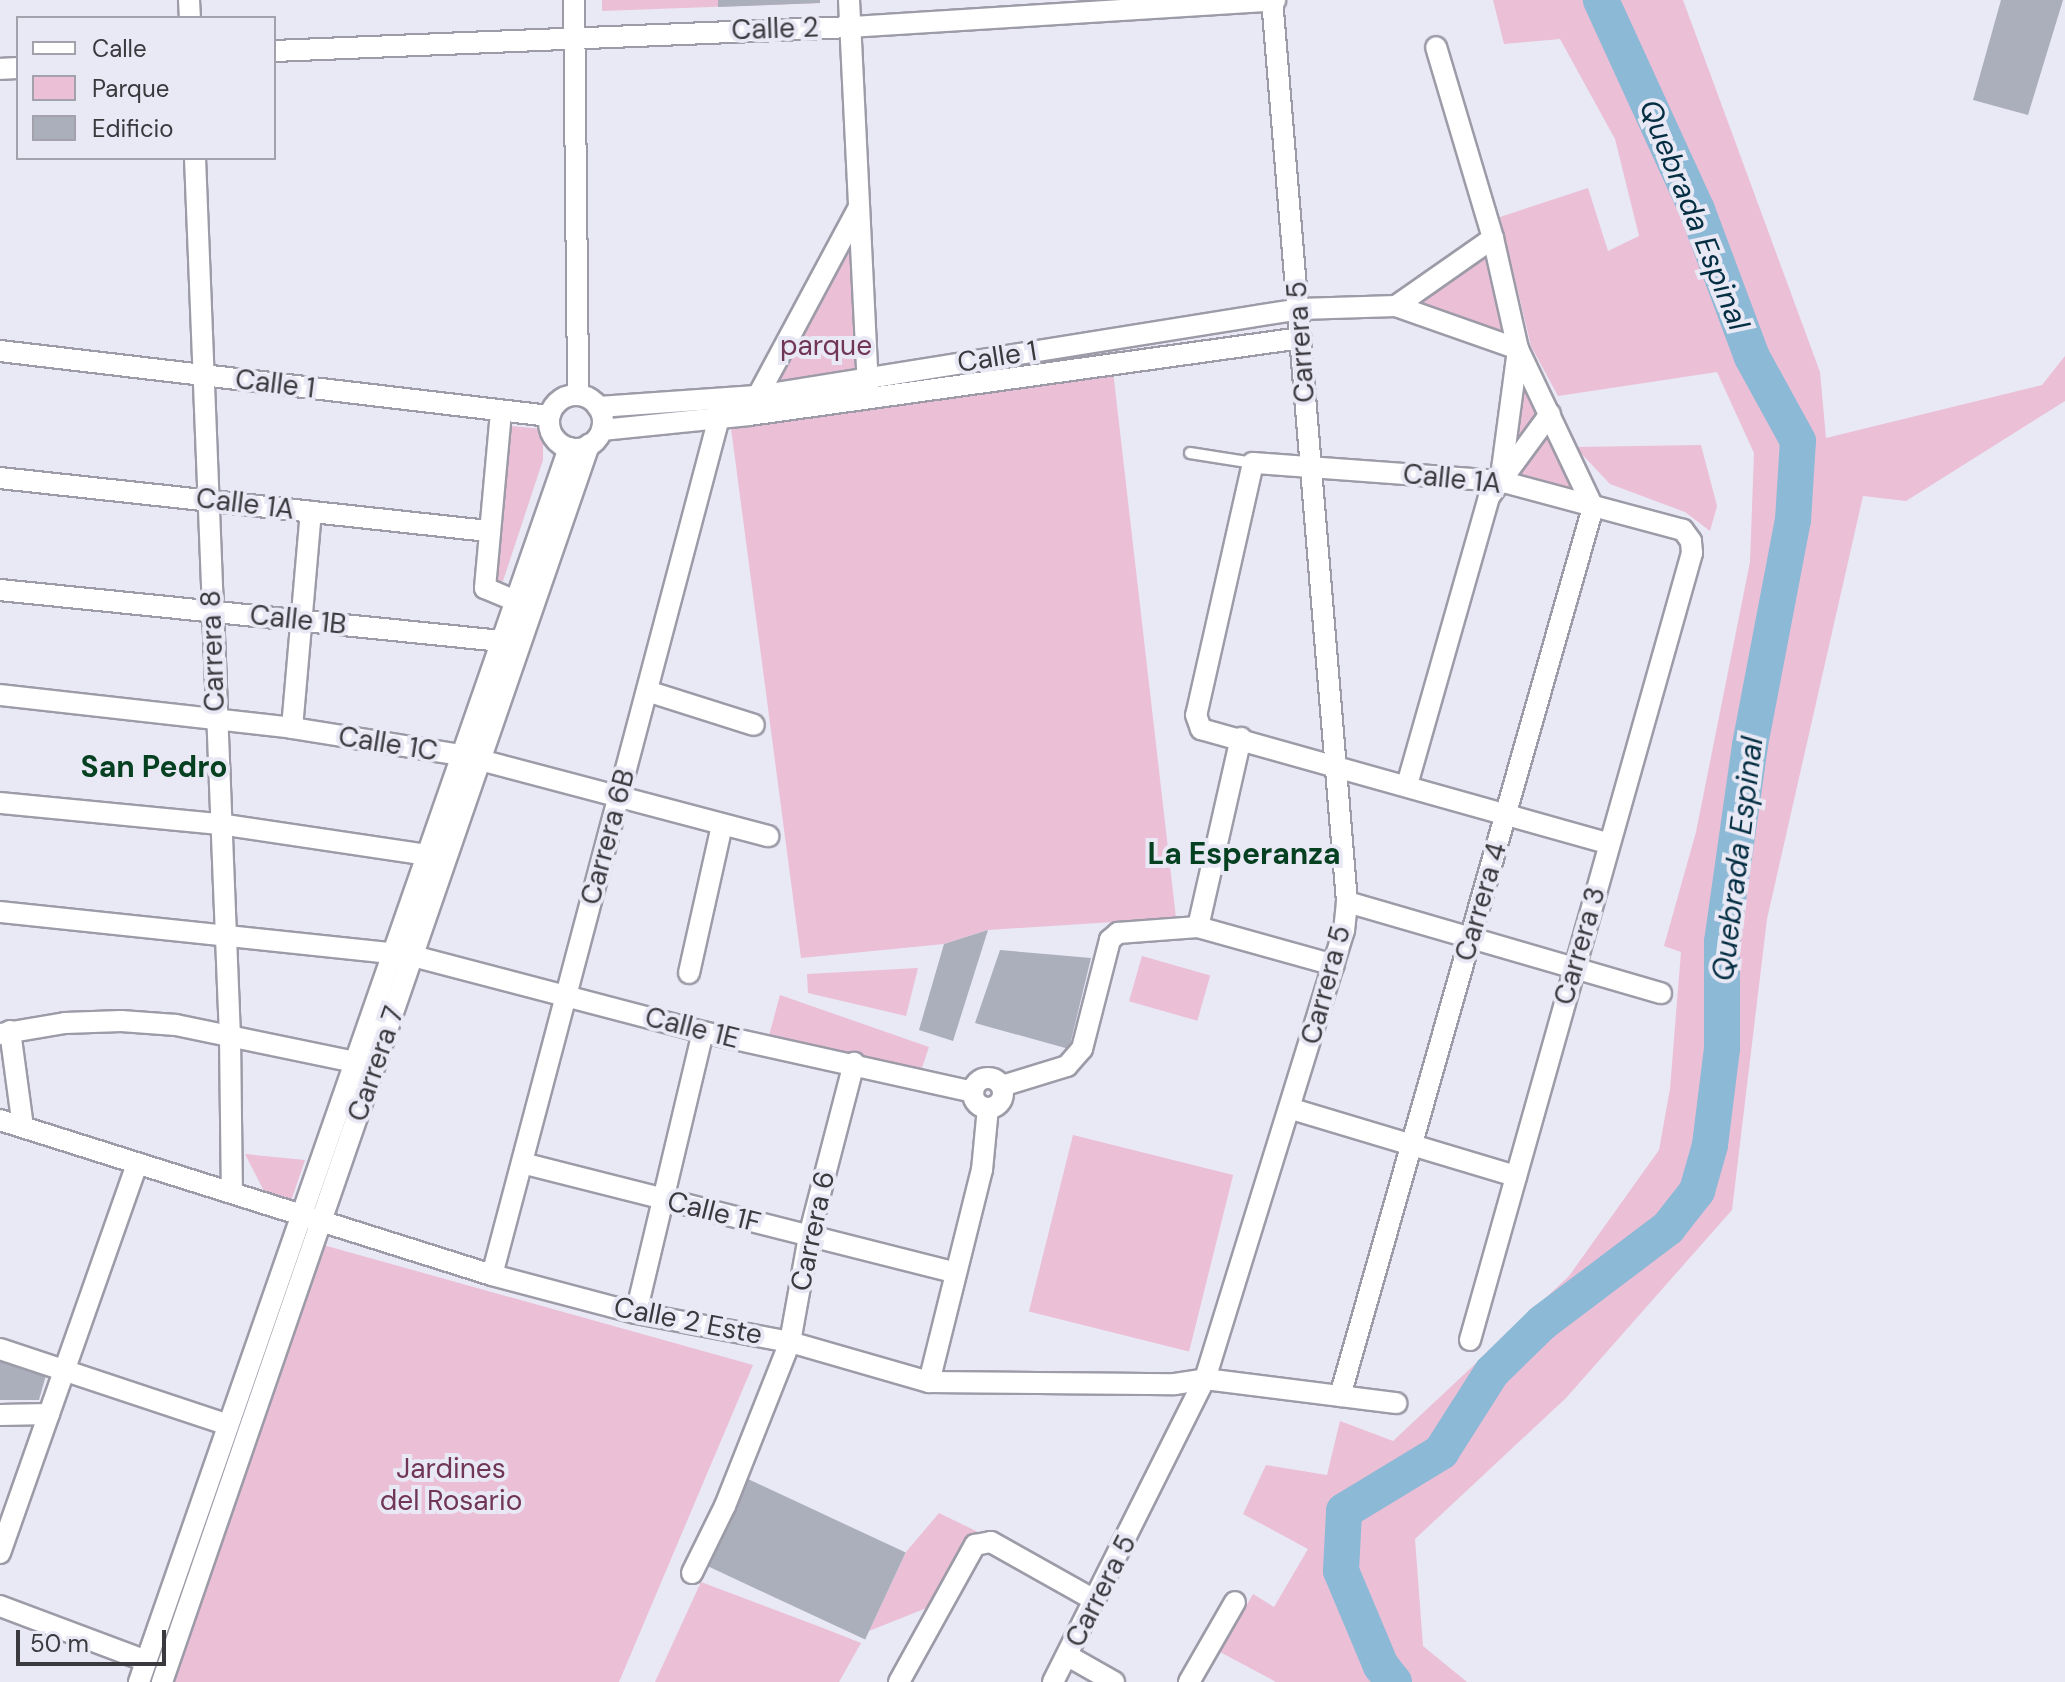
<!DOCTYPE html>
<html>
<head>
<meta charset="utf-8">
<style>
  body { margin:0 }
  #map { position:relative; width:2065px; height:1682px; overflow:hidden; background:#e9e8f5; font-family:"DM Sans",sans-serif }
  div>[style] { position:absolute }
  .green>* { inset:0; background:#ebbfd6; transform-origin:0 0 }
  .river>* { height:36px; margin:-18px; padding:0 18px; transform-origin:18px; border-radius:18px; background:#8bb9d6 }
  .building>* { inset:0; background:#aaafbb; transform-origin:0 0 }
  .roads { filter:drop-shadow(2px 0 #9c9ba7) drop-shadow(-2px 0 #9c9ba7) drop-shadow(0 2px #9c9ba7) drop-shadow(0 -2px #9c9ba7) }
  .service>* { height:10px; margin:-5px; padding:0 5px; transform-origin:5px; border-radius:5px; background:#fff }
  .minor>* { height:20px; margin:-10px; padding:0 10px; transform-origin:10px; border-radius:10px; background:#fff }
  .minor>.ring { margin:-10px; padding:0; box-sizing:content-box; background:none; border:20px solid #fff; border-radius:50% }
  span { translate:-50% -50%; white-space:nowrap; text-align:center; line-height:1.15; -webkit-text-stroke:8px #e9e8f5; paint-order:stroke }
  .street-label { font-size:28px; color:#3a393e }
  .park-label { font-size:28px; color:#703557 }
  .water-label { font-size:30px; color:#042e42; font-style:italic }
  .neighbourhood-label { font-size:30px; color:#054021; font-weight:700 }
  .legend { position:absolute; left:16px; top:16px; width:260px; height:144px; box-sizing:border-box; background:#e9e8f5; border:2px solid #a3a2ac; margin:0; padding:10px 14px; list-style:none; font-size:24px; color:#3a393e }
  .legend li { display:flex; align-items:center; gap:16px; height:40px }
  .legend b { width:40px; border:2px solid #a3a2ac }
  .scale { position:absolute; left:16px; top:1630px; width:150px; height:36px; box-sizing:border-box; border:4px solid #3a393e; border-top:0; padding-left:10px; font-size:24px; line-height:28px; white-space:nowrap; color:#3a393e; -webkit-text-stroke:6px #e9e8f5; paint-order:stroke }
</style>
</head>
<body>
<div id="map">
  <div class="green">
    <i style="clip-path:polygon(602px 0,820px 0,820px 3px,602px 11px)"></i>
    <i style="clip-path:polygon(1493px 0,1683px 0,1820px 372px,1826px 438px,2042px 385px,2065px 356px,2065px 401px,1906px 501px,1863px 496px,1767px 919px,1732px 1210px,1566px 1398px,1415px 1539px,1423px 1646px,1467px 1682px,1276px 1682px,1220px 1652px,1253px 1594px,1274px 1607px,1308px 1549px,1243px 1514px,1266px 1465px,1327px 1475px,1340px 1421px,1393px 1441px,1569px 1276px,1659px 1150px,1670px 1089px,1681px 952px,1664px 946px,1696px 832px,1750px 562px,1754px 453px,1717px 372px,1558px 396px,1531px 346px,1500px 217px,1588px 188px,1608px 251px,1639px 236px,1615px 139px,1560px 39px,1504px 44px)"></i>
    <i style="clip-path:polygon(852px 233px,860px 377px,760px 389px)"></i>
    <i style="clip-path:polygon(1489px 250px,1503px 333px,1415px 304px)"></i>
    <i style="clip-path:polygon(1113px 371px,1176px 918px,988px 930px,944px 944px,801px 958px,731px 428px)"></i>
    <i style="clip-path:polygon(1522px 378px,1541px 414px,1511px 454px)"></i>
    <i style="clip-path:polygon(511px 426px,543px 429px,543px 460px,503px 581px,495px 582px)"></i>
    <i style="clip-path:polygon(1547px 426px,1582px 493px,1514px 472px)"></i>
    <i style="clip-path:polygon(1701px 445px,1717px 506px,1710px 531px,1685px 512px,1610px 484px,1575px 447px)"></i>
    <i style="left:1142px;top:956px;width:71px;height:47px;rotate:16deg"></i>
    <i style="clip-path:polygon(918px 968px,906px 1016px,808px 993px,807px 974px)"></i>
    <i style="clip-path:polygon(780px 995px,929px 1047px,920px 1074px,767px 1043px)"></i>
    <i style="left:1073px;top:1135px;width:165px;height:182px;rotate:14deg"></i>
    <i style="clip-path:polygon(245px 1154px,305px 1160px,291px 1201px,265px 1193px)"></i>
    <i style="clip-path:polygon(316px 1243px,753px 1365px,619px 1682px,175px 1682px)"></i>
    <i style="clip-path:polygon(939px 1513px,978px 1532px,934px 1605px,869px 1631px,906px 1552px)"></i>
    <i style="clip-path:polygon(701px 1582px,823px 1628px,861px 1643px,839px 1682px,655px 1682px)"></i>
  </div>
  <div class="river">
    <i style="left:1394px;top:1682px;width:21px;rotate:-129deg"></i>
    <i style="left:1381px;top:1666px;width:103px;rotate:-112.8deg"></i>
    <i style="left:1341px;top:1571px;width:60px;rotate:-87.1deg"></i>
    <i style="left:1344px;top:1511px;width:114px;rotate:-31.3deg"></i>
    <i style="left:1441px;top:1452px;width:95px;rotate:-57.5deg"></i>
    <i style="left:1492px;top:1372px;width:70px;rotate:-44.4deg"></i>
    <i style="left:1542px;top:1323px;width:158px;rotate:-37deg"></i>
    <i style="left:1668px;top:1228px;width:47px;rotate:-51.9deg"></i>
    <i style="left:1697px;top:1191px;width:48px;rotate:-74.2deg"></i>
    <i style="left:1710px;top:1145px;width:98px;rotate:-82.9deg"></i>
    <i style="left:1722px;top:1048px;width:106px;rotate:-90deg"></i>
    <i style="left:1722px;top:942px;width:199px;rotate:-81.9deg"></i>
    <i style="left:1750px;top:745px;width:229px;rotate:-79.2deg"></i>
    <i style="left:1793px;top:520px;width:79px;rotate:-86.4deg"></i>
    <i style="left:1798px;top:441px;width:96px;rotate:-118.7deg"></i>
    <i style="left:1752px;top:357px;width:157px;rotate:-110.5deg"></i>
    <i style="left:1697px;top:210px;width:231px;rotate:-114.6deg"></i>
  </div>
  <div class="building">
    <i style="clip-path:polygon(718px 0,820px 0,820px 3px,718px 7px)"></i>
    <i style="clip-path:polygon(2001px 0,2063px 0,2028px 115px,1973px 100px)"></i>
    <i style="clip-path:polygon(988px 930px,953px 1041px,919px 1030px,944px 944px)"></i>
    <i style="clip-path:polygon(1000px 950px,1091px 958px,1069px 1049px,975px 1023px)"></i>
    <i style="clip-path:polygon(0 1361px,46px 1375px,39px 1400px,0 1400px)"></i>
    <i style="left:748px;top:1479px;width:174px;height:96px;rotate:25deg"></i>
  </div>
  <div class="roads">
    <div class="service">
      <i style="left:1190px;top:453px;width:64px;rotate:9deg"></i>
    </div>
    <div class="minor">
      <i style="left:189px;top:0;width:18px;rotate:87deg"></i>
      <i style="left:574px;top:0;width:395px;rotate:89.4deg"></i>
      <i style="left:849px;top:0;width:389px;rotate:87.2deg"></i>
      <i style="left:274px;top:51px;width:577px;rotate:-2.38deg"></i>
      <i style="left:851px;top:27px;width:425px;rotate:-3.6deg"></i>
      <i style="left:0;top:69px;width:18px;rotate:-3deg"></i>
      <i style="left:195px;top:158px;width:879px;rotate:87.72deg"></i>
      <i style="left:230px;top:1036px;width:157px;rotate:89.3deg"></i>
      <i style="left:1396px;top:306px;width:118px;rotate:-35deg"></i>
      <i style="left:0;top:351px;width:553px;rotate:6.75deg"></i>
      <i class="ring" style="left:549px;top:395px;width:34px;height:34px"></i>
      <i style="left:754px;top:403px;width:220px;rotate:-61.8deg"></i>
      <i style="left:598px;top:407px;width:159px;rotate:-4deg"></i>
      <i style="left:757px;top:396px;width:550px;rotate:-9.1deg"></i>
      <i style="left:1300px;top:309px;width:96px;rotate:-1.8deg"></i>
      <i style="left:1396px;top:306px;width:129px;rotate:19.4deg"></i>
      <i style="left:501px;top:412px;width:177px;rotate:95.2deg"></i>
      <i style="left:485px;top:588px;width:33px;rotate:23deg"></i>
      <i style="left:602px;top:430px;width:148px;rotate:-5.8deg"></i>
      <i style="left:749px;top:415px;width:557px;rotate:-7.94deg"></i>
      <i style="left:1501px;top:477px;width:129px;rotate:-82.4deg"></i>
      <i style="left:0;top:478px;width:493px;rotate:6.2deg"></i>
      <i style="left:0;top:590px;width:504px;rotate:5.81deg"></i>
      <i style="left:647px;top:691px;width:112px;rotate:17.6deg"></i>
      <i style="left:0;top:695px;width:294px;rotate:6.4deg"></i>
      <i style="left:292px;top:728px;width:171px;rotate:9.1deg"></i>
      <i style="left:461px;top:755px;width:318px;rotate:14.8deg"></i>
      <i style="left:292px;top:728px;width:217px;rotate:-85deg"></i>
      <i style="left:1407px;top:785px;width:299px;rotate:-74.1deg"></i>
      <i style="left:1489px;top:497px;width:103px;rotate:-53.7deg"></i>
      <i style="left:0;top:803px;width:221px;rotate:5.5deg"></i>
      <i style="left:220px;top:824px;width:209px;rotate:8.5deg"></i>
      <i style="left:1347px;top:902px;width:327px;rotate:16.2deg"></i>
      <i style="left:0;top:912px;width:395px;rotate:6deg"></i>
      <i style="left:1198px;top:927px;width:194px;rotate:-77.2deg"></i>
      <i style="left:413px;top:956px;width:300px;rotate:14.7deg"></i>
      <i style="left:703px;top:1032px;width:277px;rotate:12.5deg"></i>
      <i style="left:689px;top:973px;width:152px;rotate:-77.4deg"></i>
      <i style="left:10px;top:1031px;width:97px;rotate:82.3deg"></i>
      <i style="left:0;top:1034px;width:66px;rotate:-9.6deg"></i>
      <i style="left:65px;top:1023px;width:56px;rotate:-2deg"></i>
      <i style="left:121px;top:1021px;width:55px;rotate:4.2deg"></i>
      <i style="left:176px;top:1025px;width:183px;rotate:11.7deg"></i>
      <i class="ring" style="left:973px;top:1078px;width:10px;height:10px"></i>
      <i style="left:1002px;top:1086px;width:68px;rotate:-17.1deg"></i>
      <i style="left:1067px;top:1066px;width:23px;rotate:-49deg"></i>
      <i style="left:1082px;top:1049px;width:113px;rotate:-75.6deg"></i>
      <i style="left:1110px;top:940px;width:11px;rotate:-41deg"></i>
      <i style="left:1118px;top:933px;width:80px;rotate:-4.3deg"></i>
      <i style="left:1198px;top:927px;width:141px;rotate:15.6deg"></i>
      <i style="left:1292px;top:1109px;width:234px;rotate:16.7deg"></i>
      <i style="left:0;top:1120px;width:516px;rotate:17.49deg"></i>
      <i style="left:492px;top:1275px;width:149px;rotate:14.8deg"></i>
      <i style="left:636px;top:1313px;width:157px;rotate:10.7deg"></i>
      <i style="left:790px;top:1342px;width:145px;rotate:16.1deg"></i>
      <i style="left:929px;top:1382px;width:246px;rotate:0.5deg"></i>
      <i style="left:1175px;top:1384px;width:30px;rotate:-9deg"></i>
      <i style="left:1205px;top:1379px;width:193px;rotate:7.2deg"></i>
      <i style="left:522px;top:1163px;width:445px;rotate:14.2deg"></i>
      <i style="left:492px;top:1275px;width:906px;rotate:-75.17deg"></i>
      <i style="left:636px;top:1313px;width:289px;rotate:-76.6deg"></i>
      <i style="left:1470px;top:1340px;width:818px;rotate:-74.25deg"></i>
      <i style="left:1692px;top:553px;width:12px;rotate:-95deg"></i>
      <i style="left:1691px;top:541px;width:14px;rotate:-126deg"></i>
      <i style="left:1683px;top:530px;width:189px;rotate:-165deg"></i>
      <i style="left:1500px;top:481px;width:248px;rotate:-175.8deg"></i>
      <i style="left:1253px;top:463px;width:258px;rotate:102.7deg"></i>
      <i style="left:1196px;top:715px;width:15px;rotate:70deg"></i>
      <i style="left:1201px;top:729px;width:424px;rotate:15.7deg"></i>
      <i style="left:0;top:1349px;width:240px;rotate:18.4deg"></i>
      <i style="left:929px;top:1382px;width:219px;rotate:-76deg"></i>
      <i style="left:982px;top:1170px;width:62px;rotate:-84.5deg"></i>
      <i style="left:1340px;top:1396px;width:924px;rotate:-74.11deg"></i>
      <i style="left:1593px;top:507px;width:175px;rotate:-115.4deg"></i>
      <i style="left:1518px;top:349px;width:114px;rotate:-102.7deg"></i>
      <i style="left:1493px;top:238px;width:199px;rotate:-106.6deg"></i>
      <i style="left:0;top:1415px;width:49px;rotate:-1.2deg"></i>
      <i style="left:0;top:1553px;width:411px;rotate:-70.6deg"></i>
      <i style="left:692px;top:1573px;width:75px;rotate:-63.8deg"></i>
      <i style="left:725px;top:1506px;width:176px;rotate:-68.4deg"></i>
      <i style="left:790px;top:1342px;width:108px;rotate:-79.8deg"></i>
      <i style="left:809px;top:1236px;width:179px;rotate:-75.4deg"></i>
      <i style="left:0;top:1606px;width:156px;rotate:20.6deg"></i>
      <i style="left:1068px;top:1656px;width:53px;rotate:29.5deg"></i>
      <i style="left:139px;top:1682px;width:1307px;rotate:-70.79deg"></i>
      <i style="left:162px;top:1682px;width:1309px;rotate:-70.96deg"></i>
      <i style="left:899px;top:1682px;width:157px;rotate:-61deg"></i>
      <i style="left:975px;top:1545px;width:16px;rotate:-11deg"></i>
      <i style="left:991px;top:1542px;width:120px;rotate:29.3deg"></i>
      <i style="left:1053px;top:1682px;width:339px;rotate:-63.4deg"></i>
      <i style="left:1205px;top:1379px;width:469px;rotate:-72.8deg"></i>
      <i style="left:1344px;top:931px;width:29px;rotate:-84deg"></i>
      <i style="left:1347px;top:902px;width:905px;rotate:-94.75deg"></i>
      <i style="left:1189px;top:1682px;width:92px;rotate:-60.1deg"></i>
    </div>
  </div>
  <div class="street-label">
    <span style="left:775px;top:29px;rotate:-2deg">Calle 2</span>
    <span style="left:1301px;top:342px;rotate:-94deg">Carrera 5</span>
    <span style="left:997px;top:357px;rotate:-9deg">Calle 1</span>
    <span style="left:275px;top:384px;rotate:7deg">Calle 1</span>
    <span style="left:1452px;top:479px;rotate:6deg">Calle 1A</span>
    <span style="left:245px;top:504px;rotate:7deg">Calle 1A</span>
    <span style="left:298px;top:620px;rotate:6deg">Calle 1B</span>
    <span style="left:213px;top:651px;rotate:-92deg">Carrera 8</span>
    <span style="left:388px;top:744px;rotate:9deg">Calle 1C</span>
    <span style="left:608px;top:837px;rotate:-75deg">Carrera 6B</span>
    <span style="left:1481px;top:902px;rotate:-74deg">Carrera 4</span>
    <span style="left:1580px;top:946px;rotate:-74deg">Carrera 3</span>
    <span style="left:1326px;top:985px;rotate:-75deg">Carrera 5</span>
    <span style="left:692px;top:1028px;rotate:14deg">Calle 1E</span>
    <span style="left:376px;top:1064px;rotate:-71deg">Carrera 7</span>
    <span style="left:714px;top:1212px;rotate:14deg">Calle 1F</span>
    <span style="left:813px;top:1231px;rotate:-78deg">Carrera 6</span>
    <span style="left:688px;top:1321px;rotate:11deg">Calle 2 Este</span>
    <span style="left:1101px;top:1591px;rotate:-63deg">Carrera 5</span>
  </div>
  <div class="park-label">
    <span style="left:826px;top:346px">parque</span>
    <span style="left:451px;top:1485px">Jardines<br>del Rosario</span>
  </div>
  <div class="water-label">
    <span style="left:1694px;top:215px;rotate:68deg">Quebrada Espinal</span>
    <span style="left:1738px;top:859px;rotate:-83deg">Quebrada Espinal</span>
  </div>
  <div class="neighbourhood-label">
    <span style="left:154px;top:767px">San Pedro</span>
    <span style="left:1244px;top:854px">La Esperanza</span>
  </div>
  <ul class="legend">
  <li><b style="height:10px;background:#fff"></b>Calle</li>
  <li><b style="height:22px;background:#ebbfd6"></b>Parque</li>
  <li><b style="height:22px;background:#aaafbb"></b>Edificio</li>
  </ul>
  <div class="scale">50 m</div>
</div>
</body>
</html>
